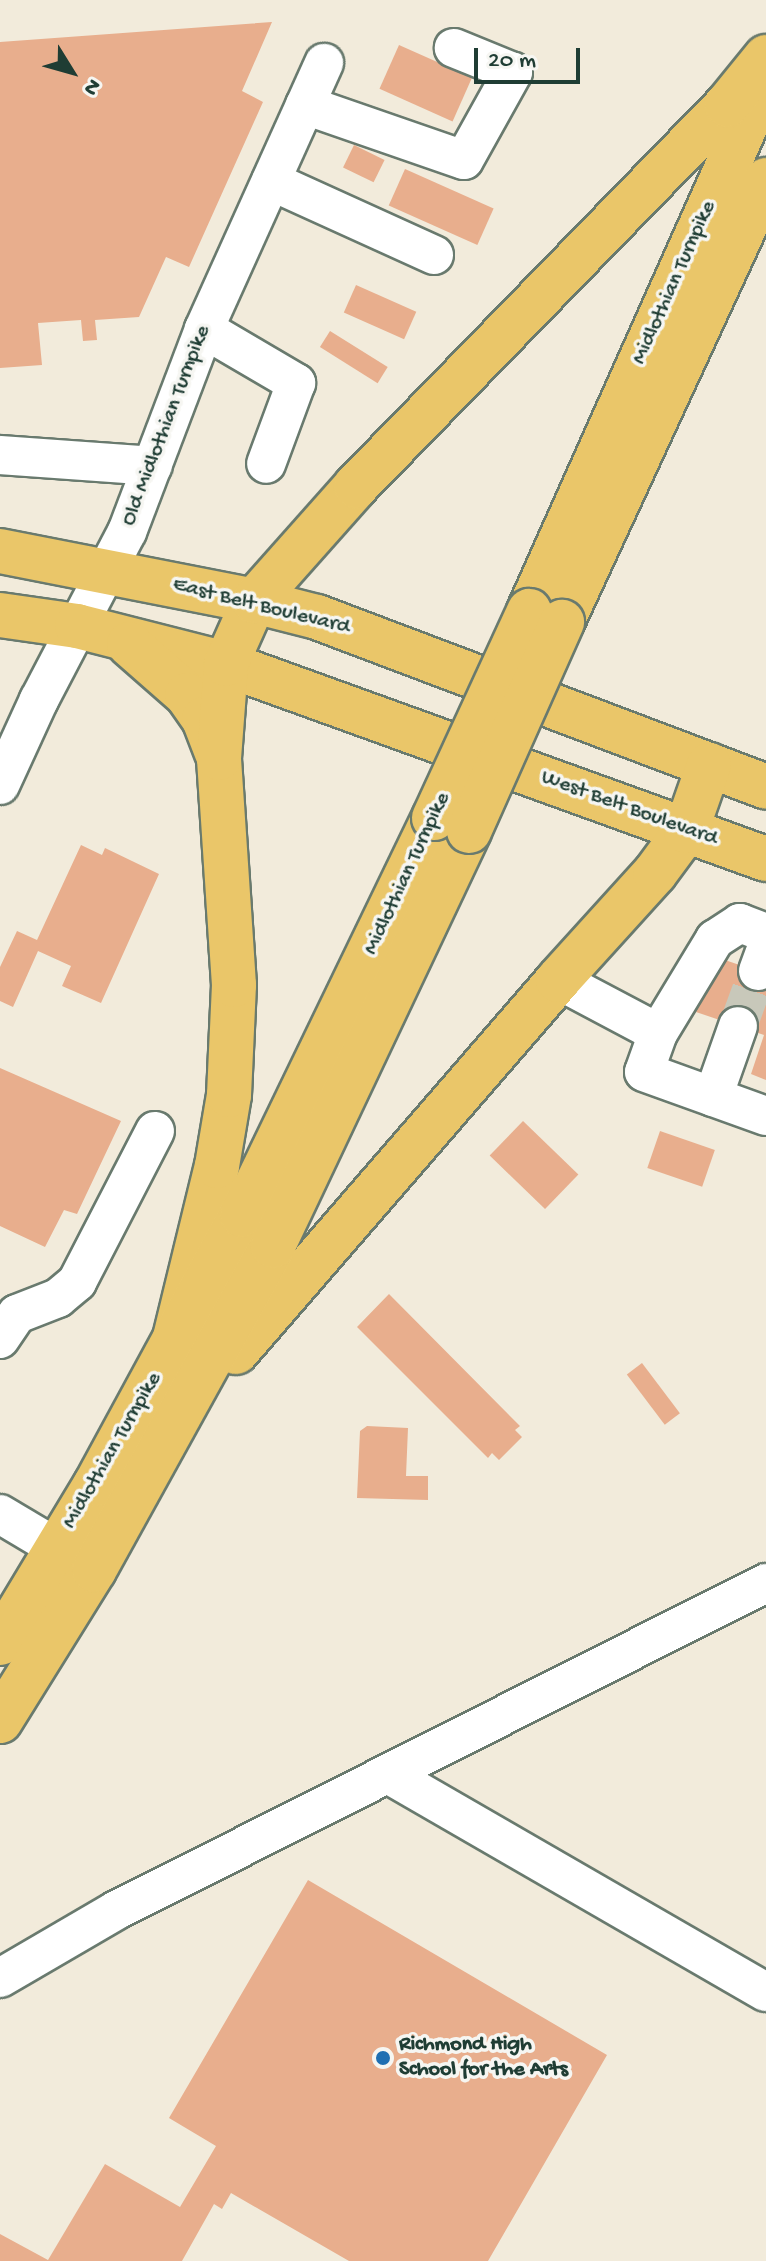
<!DOCTYPE html>
<html>
<head>
<meta charset="utf-8">
<style>
  body { margin:0 }
  #map { position:relative; width:766px; height:2261px; overflow:hidden; background:#f2ebdb; font-family:"Gochi Hand",sans-serif }
  div>[style] { position:absolute }
  .building>* { inset:0; background:#e8ae8d; transform-origin:0 0 }
  .minor-tunnel>* { height:38px; margin-top:-19px; transform-origin:0; background:repeating-linear-gradient(90deg,#c8c8ba 0 38px,transparent 0 57px) }
  .roads { filter:drop-shadow(2px 0 #697a6e) drop-shadow(-2px 0 #697a6e) drop-shadow(0 2px #697a6e) drop-shadow(0 -2px #697a6e) }
  .minor>* { height:38px; margin:-19px; padding:0 19px; transform-origin:19px; border-radius:19px; background:#fff }
  .major>* { height:44px; margin:-22px; padding:0 22px; transform-origin:22px; border-radius:22px; background:#eac669 }
  .bridges { filter:drop-shadow(2px 0 #697a6e) drop-shadow(-2px 0 #697a6e) drop-shadow(0 2px #697a6e) drop-shadow(0 -2px #697a6e) }
  .major-bridge>* { height:44px; margin:-22px; padding:0 22px; transform-origin:22px; border-radius:22px; background:#eac669 }
  .dots>* { width:22px; height:22px; translate:-50% -50%; box-sizing:border-box; border:4px solid #f6f6f2; border-radius:50% }
  span { translate:-50% -50%; white-space:nowrap; text-align:center; line-height:1.15; -webkit-text-stroke:7px #f6f6f2; paint-order:stroke }
  .street-label { font-size:22px; color:#1f3d34 }
  .poi-label { font-size:22px; color:#1f3d34; font-weight:700 }
  .left { translate:0 -50%; text-align:left }
  .north { position:absolute; left:32px; top:32px; width:80px; height:80px; -webkit-text-stroke:6px #f6f6f2; paint-order:stroke; rotate:127deg; font-size:22px; font-weight:700; line-height:32px; text-align:center; color:#1f3d34 }
  .north::after { content:''; display:block; margin:auto; width:28px; height:36px; background:#1f3d34; clip-path:polygon(50% 0,100% 100%,50% 72%,0 100%) }
  .scale { position:absolute; left:474px; top:48px; width:106px; height:36px; box-sizing:border-box; border:4px solid #1f3d34; border-top:0; padding-left:10px; font-size:24px; line-height:28px; white-space:nowrap; color:#1f3d34; -webkit-text-stroke:6px #f6f6f2; paint-order:stroke }
</style>
</head>
<body>
<div id="map">
  <div class="building">
    <i style="clip-path:polygon(272px 22px,242px 91px,263px 102px,189px 267px,166px 257px,139px 317px,95px 320px,97px 340px,83px 341px,81px 320px,38px 323px,42px 365px,0 368px,0 42px)"></i>
    <i style="left:399px;top:45px;width:80px;height:48px;rotate:24deg"></i>
    <i style="left:354px;top:145px;width:34px;height:25px;rotate:26deg"></i>
    <i style="left:405px;top:169px;width:97px;height:40px;rotate:24deg"></i>
    <i style="left:356px;top:285px;width:66px;height:30px;rotate:24deg"></i>
    <i style="left:330px;top:331px;width:68px;height:19px;rotate:32deg"></i>
    <i style="clip-path:polygon(81px 845px,102px 855px,105px 848px,159px 874px,101px 1003px,62px 986px,71px 966px,38px 951px,13px 1007px,0 1001px,0 967px,17px 931px,37px 940px)"></i>
    <i style="clip-path:polygon(716px 957px,766px 974px,766px 1080px,751px 1074px,764px 1035px,696px 1012px)"></i>
    <i style="clip-path:polygon(0 1068px,121px 1121px,77px 1214px,64px 1210px,45px 1247px,0 1226px)"></i>
    <i style="left:523px;top:1121px;width:77px;height:48px;rotate:44deg"></i>
    <i style="left:660px;top:1131px;width:58px;height:39px;rotate:19deg"></i>
    <i style="clip-path:polygon(389px 1294px,520px 1426px,515px 1430px,522px 1437px,499px 1460px,492px 1453px,488px 1458px,357px 1327px)"></i>
    <i style="left:642px;top:1363px;width:63px;height:19px;rotate:53deg"></i>
    <i style="clip-path:polygon(367px 1426px,408px 1428px,406px 1476px,428px 1476px,428px 1500px,357px 1498px,360px 1431px)"></i>
    <i style="clip-path:polygon(308px 1880px,607px 2055px,488px 2261px,349px 2261px,231px 2193px,222px 2209px,214px 2204px,182px 2261px,0 2261px,0 2234px,48px 2260px,105px 2164px,180px 2207px,216px 2146px,169px 2118px)"></i>
  </div>
  <div class="minor-tunnel">
    <i style="left:738px;top:1026px;width:59px;rotate:-70deg"></i>
  </div>
  <div class="roads">
    <div class="minor">
      <i style="left:305px;top:105px;width:168px;rotate:19.1deg"></i>
      <i style="left:464px;top:160px;width:101px;rotate:-60.9deg"></i>
      <i style="left:513px;top:72px;width:64px;rotate:-157.9deg"></i>
      <i style="left:271px;top:181px;width:179px;rotate:24.4deg"></i>
      <i style="left:204px;top:329px;width:107px;rotate:30.4deg"></i>
      <i style="left:296px;top:383px;width:86px;rotate:110.3deg"></i>
      <i style="left:0;top:455px;width:153px;rotate:4.1deg"></i>
      <i style="left:0;top:785px;width:94px;rotate:-65.4deg"></i>
      <i style="left:39px;top:700px;width:190px;rotate:-62.4deg"></i>
      <i style="left:127px;top:532px;width:217px;rotate:-69.2deg"></i>
      <i style="left:204px;top:329px;width:292px;rotate:-65.7deg"></i>
      <i style="left:766px;top:933px;width:28px;rotate:-159deg"></i>
      <i style="left:740px;top:923px;width:30px;rotate:147deg"></i>
      <i style="left:715px;top:939px;width:110px;rotate:121.2deg"></i>
      <i style="left:658px;top:1033px;width:41px;rotate:109.7deg"></i>
      <i style="left:644px;top:1072px;width:130px;rotate:19.8deg"></i>
      <i style="left:758px;top:971px;width:23px;rotate:-70deg"></i>
      <i style="left:558px;top:980px;width:113px;rotate:27.9deg"></i>
      <i style="left:713px;top:1097px;width:75px;rotate:-70.6deg"></i>
      <i style="left:0;top:1339px;width:30px;rotate:-56deg"></i>
      <i style="left:17px;top:1314px;width:44px;rotate:-21.3deg"></i>
      <i style="left:58px;top:1298px;width:25px;rotate:-40deg"></i>
      <i style="left:77px;top:1282px;width:170px;rotate:-62.7deg"></i>
      <i style="left:0;top:1514px;width:98px;rotate:30.8deg"></i>
      <i style="left:388px;top:1774px;width:436px;rotate:30deg"></i>
      <i style="left:0;top:1978px;width:133px;rotate:-30.2deg"></i>
      <i style="left:115px;top:1911px;width:729px;rotate:-26.74deg"></i>
    </div>
    <div class="major">
      <i style="left:0;top:551px;width:259px;rotate:11.1deg"></i>
      <i style="left:254px;top:601px;width:65px;rotate:14.3deg"></i>
      <i style="left:317px;top:617px;width:480px;rotate:20.7deg"></i>
      <i style="left:529px;top:611px;width:581px;rotate:-65.95deg"></i>
      <i style="left:0;top:615px;width:78px;rotate:8.1deg"></i>
      <i style="left:77px;top:626px;width:154px;rotate:14.3deg"></i>
      <i style="left:226px;top:664px;width:574px;rotate:19.86deg"></i>
      <i style="left:562px;top:622px;width:487px;rotate:-65.2deg"></i>
      <i style="left:129px;top:644px;width:77px;rotate:41.3deg"></i>
      <i style="left:187px;top:695px;width:29px;rotate:55deg"></i>
      <i style="left:204px;top:719px;width:36px;rotate:69deg"></i>
      <i style="left:173px;top:1346px;width:185px;rotate:-76.3deg"></i>
      <i style="left:217px;top:1166px;width:72px;rotate:-80.4deg"></i>
      <i style="left:229px;top:1095px;width:110px;rotate:-87.4deg"></i>
      <i style="left:234px;top:985px;width:227px;rotate:-93.8deg"></i>
      <i style="left:219px;top:758px;width:94px;rotate:-85.7deg"></i>
      <i style="left:226px;top:664px;width:69px;rotate:-66deg"></i>
      <i style="left:254px;top:601px;width:154px;rotate:-48.4deg"></i>
      <i style="left:356px;top:486px;width:532px;rotate:-45.76deg"></i>
      <i style="left:727px;top:105px;width:62px;rotate:-50.9deg"></i>
      <i style="left:236px;top:1352px;width:492px;rotate:-49.1deg"></i>
      <i style="left:558px;top:980px;width:144px;rotate:-47.8deg"></i>
      <i style="left:655px;top:873px;width:52px;rotate:-53.6deg"></i>
      <i style="left:686px;top:831px;width:70px;rotate:-70.8deg"></i>
      <i style="left:0;top:1643px;width:186px;rotate:-58.9deg"></i>
      <i style="left:96px;top:1484px;width:306px;rotate:-61.5deg"></i>
      <i style="left:242px;top:1215px;width:441px;rotate:-64.2deg"></i>
      <i style="left:0;top:1721px;width:178px;rotate:-58.1deg"></i>
      <i style="left:94px;top:1570px;width:370px;rotate:-61.1deg"></i>
      <i style="left:273px;top:1246px;width:459px;rotate:-64.7deg"></i>
    </div>
  </div>
  <div class="bridges">
    <div class="major-bridge">
      <i style="left:434px;top:818px;width:228px;rotate:-65.3deg"></i>
      <i style="left:469px;top:831px;width:229px;rotate:-66deg"></i>
    </div>
  </div>
  <div class="dots">
    <i style="left:383px;top:2058px;background:#1f6fb2"></i>
  </div>
  <div class="street-label">
    <span style="left:675px;top:283px;rotate:-66deg">Midlothian Turnpike</span>
    <span style="left:167px;top:426px;rotate:-69deg">Old Midlothian Turnpike</span>
    <span style="left:261px;top:607px;rotate:14deg">East Belt Boulevard</span>
    <span style="left:629px;top:809px;rotate:20deg">West Belt Boulevard</span>
    <span style="left:408px;top:874px;rotate:-65deg">Midlothian Turnpike</span>
    <span style="left:113px;top:1451px;rotate:-60deg">Midlothian Turnpike</span>
  </div>
  <div class="poi-label">
    <span class="left" style="left:399px;top:2058px">Richmond High<br>School for the Arts</span>
  </div>
  <div class="north">N</div>
  <div class="scale">20 m</div>
</div>
</body>
</html>
